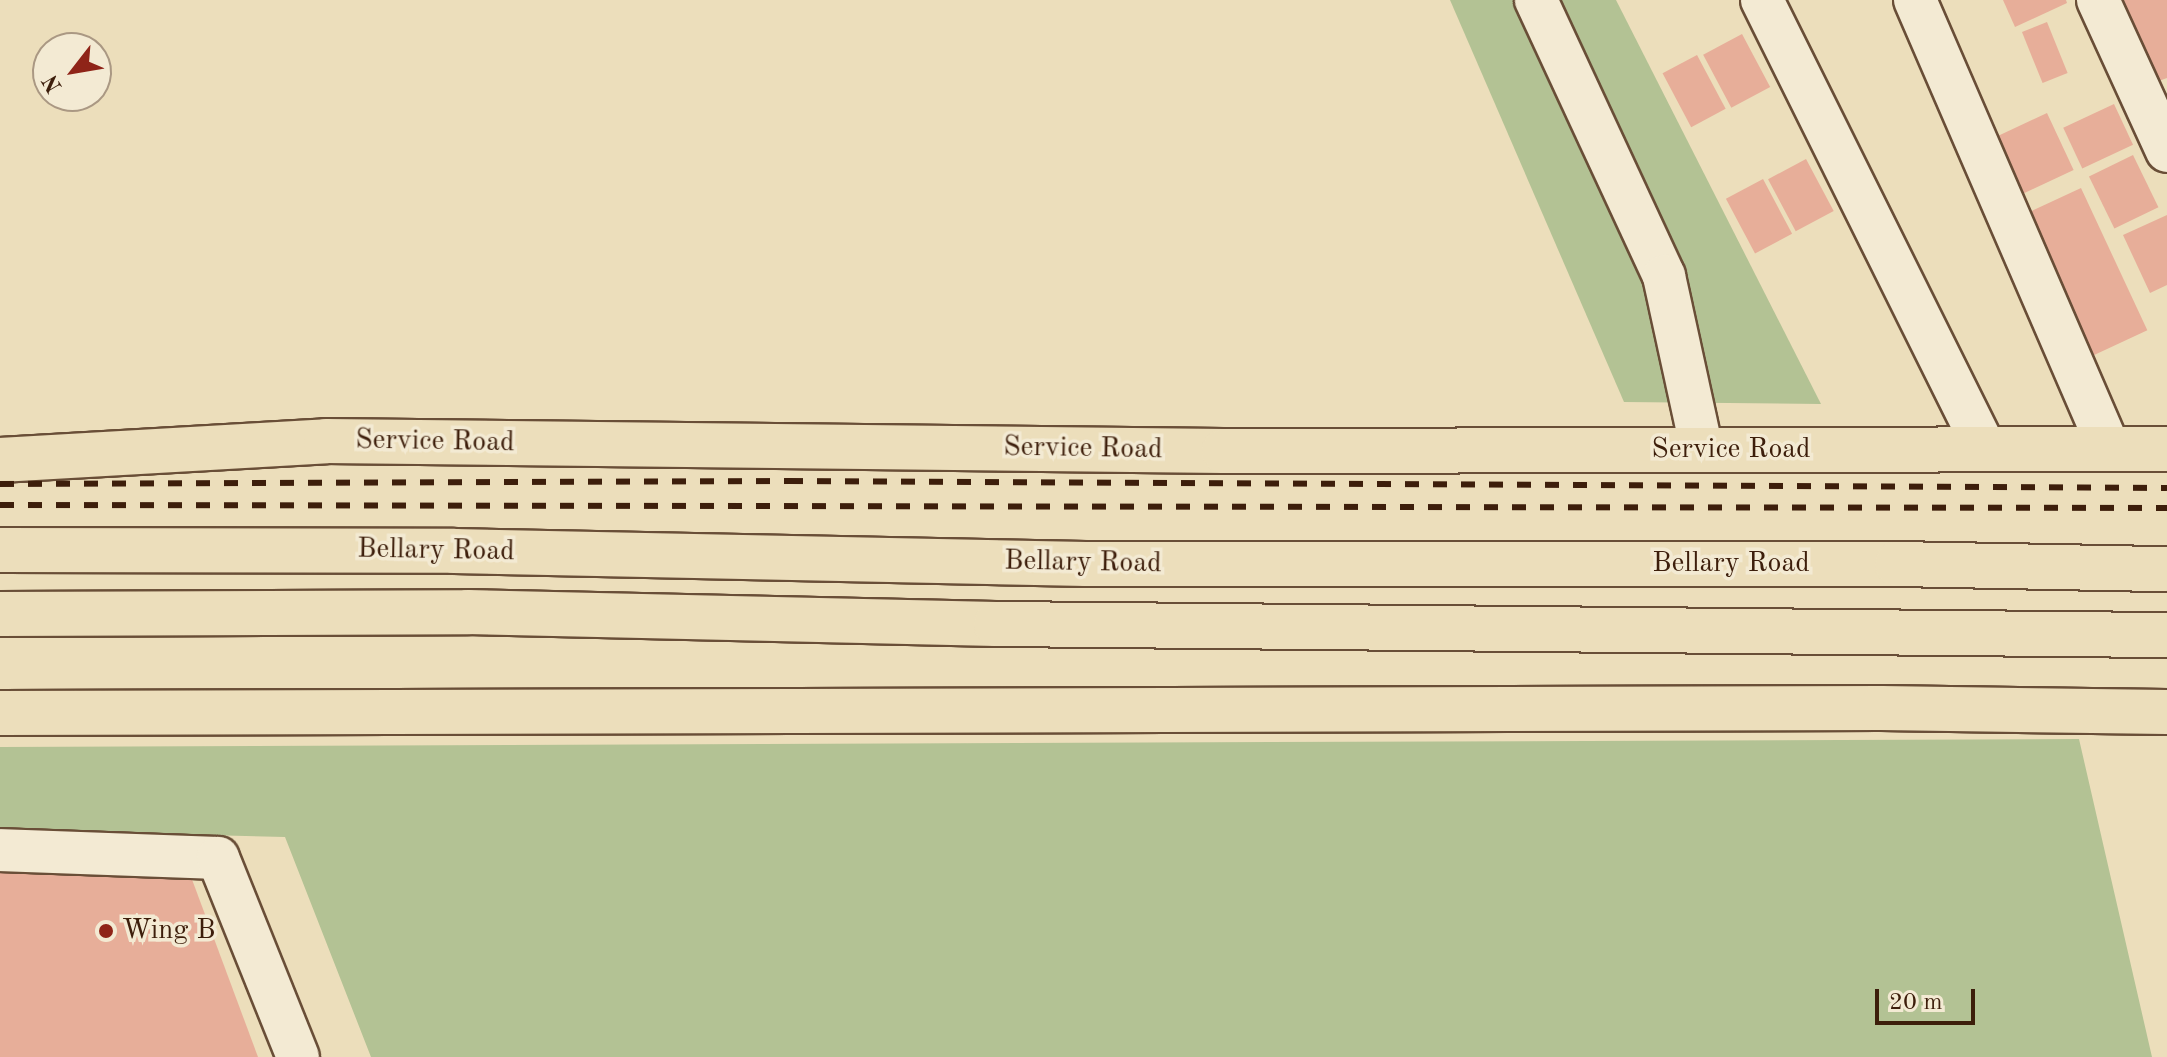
<!DOCTYPE html>
<html>
<head>
<meta charset="utf-8">
<style>
  body { margin:0 }
  #map { position:relative; width:2167px; height:1057px; overflow:hidden; background:#ecdebb; font-family:"Old Standard TT",serif }
  div>[style] { position:absolute }
  .green>* { inset:0; background:#b3c294 }
  .building>* { inset:0; background:#e7ae99; transform-origin:0 0 }
  .roads { filter:drop-shadow(2px 0 #694e37) drop-shadow(-2px 0 #694e37) drop-shadow(0 2px #694e37) drop-shadow(0 -2px #694e37) }
  .minor>* { height:42px; margin:-21px; padding:0 21px; transform-origin:21px; border-radius:21px; background:#f3ead3 }
  .major>* { height:44px; margin:-22px; padding:0 22px; transform-origin:22px; border-radius:22px; background:#ecdebb }
  .highway>* { height:44px; margin:-22px; padding:0 22px; transform-origin:22px; border-radius:22px; background:#ecdebb }
  .rail>* { height:6px; margin-top:-3px; transform-origin:0; background:repeating-linear-gradient(90deg,#3d1e0b 0 14px,transparent 0 28px) }
  .dots>* { width:22px; height:22px; translate:-50% -50%; box-sizing:border-box; border:4px solid #f3ead3; border-radius:50% }
  span { translate:-50% -50%; white-space:nowrap; text-align:center; line-height:1.15; -webkit-text-stroke:7px #f3ead3; paint-order:stroke }
  .street-label { font-size:28px; color:#3d1e0b }
  .poi-label { font-size:28px; color:#3d1e0b }
  .left { translate:0 -50%; text-align:left }
  .north { position:absolute; left:32px; top:32px; width:80px; height:80px; box-sizing:border-box; background:#f3ead3; border:2px solid #aa9883; border-radius:50%; rotate:239deg; font-size:22px; font-weight:700; line-height:32px; text-align:center; color:#3d1e0b }
  .north::after { content:''; display:block; margin:auto; width:28px; height:36px; background:#8f2418; clip-path:polygon(50% 0,100% 100%,50% 72%,0 100%) }
  .scale { position:absolute; left:1875px; top:989px; width:100px; height:36px; box-sizing:border-box; border:4px solid #3d1e0b; border-top:0; padding-left:10px; font-size:24px; line-height:28px; white-space:nowrap; color:#3d1e0b; -webkit-text-stroke:6px #f3ead3; paint-order:stroke }
</style>
</head>
<body>
<div id="map">
  <div class="green">
    <i style="clip-path:polygon(1450px 0,1616px 0,1821px 404px,1624px 402px)"></i>
    <i style="clip-path:polygon(2079px 739px,2152px 1057px,371px 1057px,285px 837px,0 830px,0 747px)"></i>
  </div>
  <div class="building">
    <i style="clip-path:polygon(2003px 0,2066px 0,2067px 3px,2015px 27px)"></i>
    <i style="clip-path:polygon(2119px 0,2167px 0,2167px 78px,2153px 83px)"></i>
    <i style="left:2047px;top:22px;width:55px;height:27px;rotate:68deg"></i>
    <i style="left:1742px;top:34px;width:60px;height:44px;rotate:62deg"></i>
    <i style="left:1697px;top:55px;width:61px;height:39px;rotate:62deg"></i>
    <i style="left:2114px;top:104px;width:45px;height:56px;rotate:65deg"></i>
    <i style="left:2047px;top:113px;width:63px;height:56px;rotate:65deg"></i>
    <i style="left:2133px;top:155px;width:58px;height:49px;rotate:64deg"></i>
    <i style="left:1806px;top:159px;width:59px;height:43px;rotate:62deg"></i>
    <i style="left:1763px;top:179px;width:62px;height:42px;rotate:62deg"></i>
    <i style="left:2081px;top:188px;width:157px;height:64px;rotate:65deg"></i>
    <i style="clip-path:polygon(2167px 215px,2167px 285px,2150px 293px,2123px 235px)"></i>
    <i style="clip-path:polygon(187px 866px,258px 1057px,0 1057px,0 873px)"></i>
  </div>
  <div class="roads">
    <div class="minor">
      <i style="left:1536px;top:0;width:304px;rotate:65.1deg"></i>
      <i style="left:1664px;top:276px;width:178px;rotate:77.7deg"></i>
      <i style="left:1762px;top:0;width:501px;rotate:63.59deg"></i>
      <i style="left:1915px;top:0;width:489px;rotate:66.6deg"></i>
      <i style="left:2098px;top:0;width:166px;rotate:65.4deg"></i>
      <i style="left:0;top:850px;width:218px;rotate:2.1deg"></i>
      <i style="left:218px;top:858px;width:214px;rotate:68.1deg"></i>
    </div>
    <div class="major">
      <i style="left:0;top:460px;width:327px;rotate:-3.3deg"></i>
      <i style="left:326px;top:441px;width:898px;rotate:0.64deg"></i>
      <i style="left:1224px;top:451px;width:943px;rotate:-0.12deg"></i>
      <i style="left:0;top:713px;width:1881px;rotate:-0.15deg"></i>
      <i style="left:1881px;top:708px;width:286px;rotate:0.8deg"></i>
    </div>
    <div class="highway">
      <i style="left:0;top:550px;width:454px;rotate:0.1deg"></i>
      <i style="left:454px;top:551px;width:632px;rotate:1.18deg"></i>
      <i style="left:1086px;top:564px;width:811px"></i>
      <i style="left:1897px;top:564px;width:270px;rotate:1.1deg"></i>
      <i style="left:0;top:614px;width:468px;rotate:-0.2deg"></i>
      <i style="left:468px;top:612px;width:528px;rotate:1.3deg"></i>
      <i style="left:996px;top:624px;width:1171px;rotate:0.54deg"></i>
    </div>
  </div>
  <div class="rail">
    <i style="left:0;top:484px;width:789px;rotate:-0.22deg"></i>
    <i style="left:789px;top:481px;width:1378px;rotate:0.29deg"></i>
    <i style="left:0;top:505px;width:2167px;rotate:0.08deg"></i>
  </div>
  <div class="dots">
    <i style="left:106px;top:931px;background:#8f2418"></i>
  </div>
  <div class="street-label">
    <span style="left:435px;top:442px;rotate:1deg">Service Road</span>
    <span style="left:1083px;top:449px;rotate:1deg">Service Road</span>
    <span style="left:1731px;top:450px">Service Road</span>
    <span style="left:436px;top:551px;rotate:1deg">Bellary Road</span>
    <span style="left:1083px;top:563px;rotate:1deg">Bellary Road</span>
    <span style="left:1731px;top:564px">Bellary Road</span>
  </div>
  <div class="poi-label">
    <span class="left" style="left:122px;top:931px">Wing B</span>
  </div>
  <div class="north">N</div>
  <div class="scale">20 m</div>
</div>
</body>
</html>
